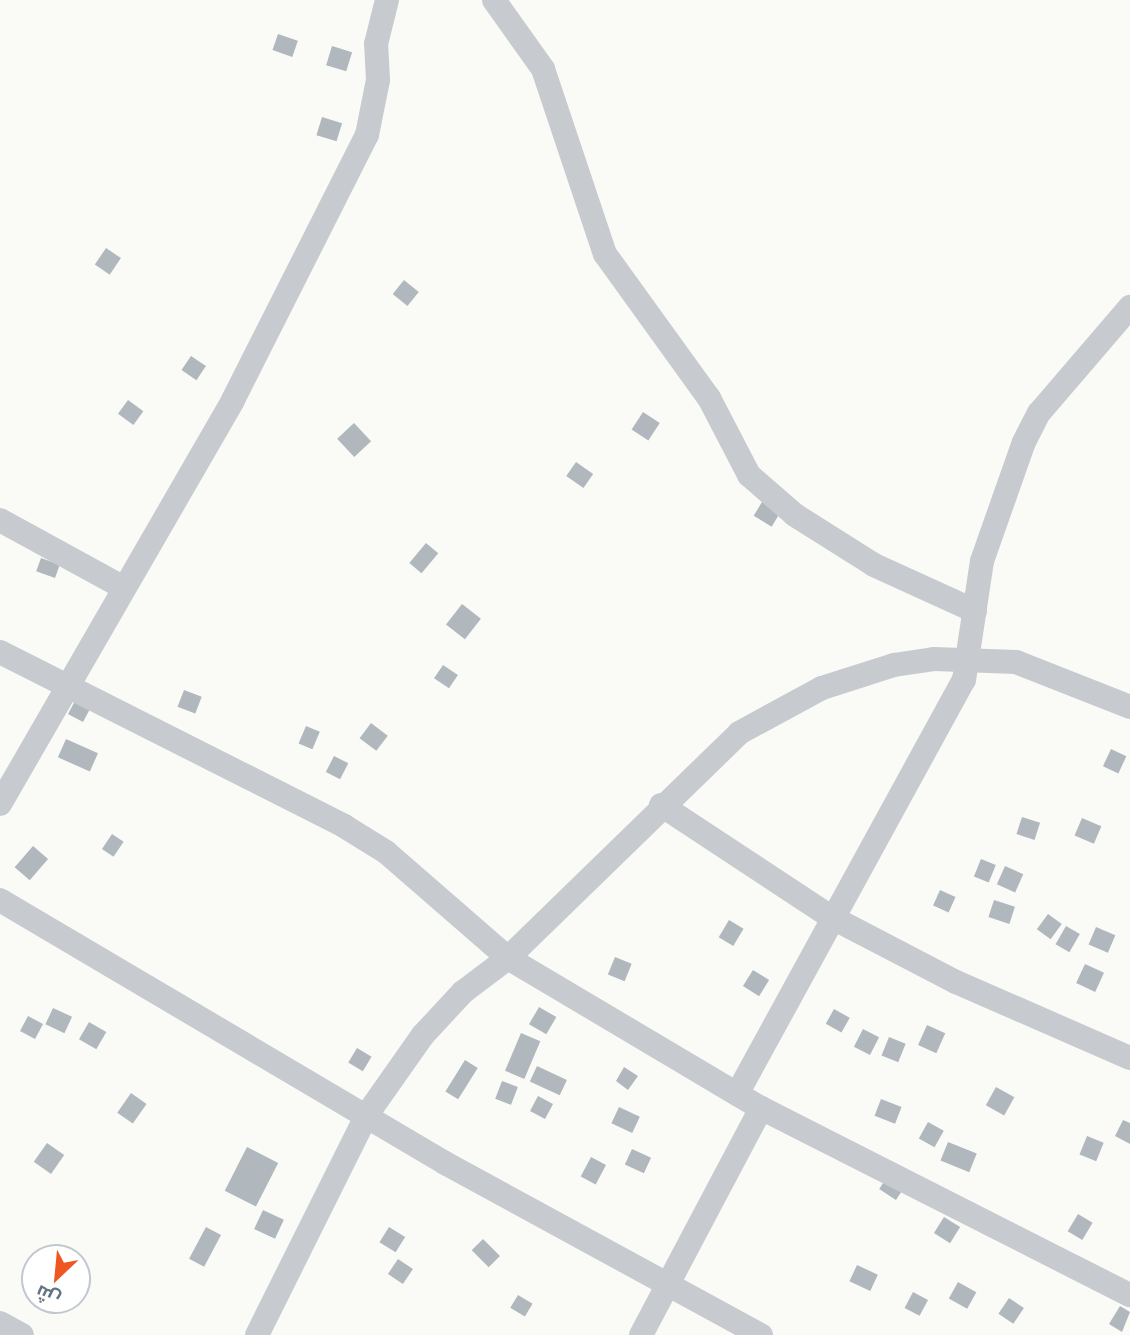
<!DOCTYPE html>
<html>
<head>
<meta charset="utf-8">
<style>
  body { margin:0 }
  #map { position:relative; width:1130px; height:1335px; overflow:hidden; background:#fafaf7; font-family:"Public Sans",Cairo,sans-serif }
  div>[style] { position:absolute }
  .building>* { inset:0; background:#b0b8be; transform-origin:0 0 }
  .minor>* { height:24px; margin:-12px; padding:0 12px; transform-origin:12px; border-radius:12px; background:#c7cbcf }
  span { translate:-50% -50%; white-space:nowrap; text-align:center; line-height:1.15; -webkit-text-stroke:7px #fff; paint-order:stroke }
  .north { position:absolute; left:21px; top:1244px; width:70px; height:70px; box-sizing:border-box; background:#fff; border:2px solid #c1c8ce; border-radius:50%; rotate:206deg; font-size:19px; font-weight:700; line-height:28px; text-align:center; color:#637584 }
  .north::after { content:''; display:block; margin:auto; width:24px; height:32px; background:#ef5622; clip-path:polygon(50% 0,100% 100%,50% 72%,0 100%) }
</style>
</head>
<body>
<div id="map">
  <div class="building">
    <i style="left:278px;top:34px;width:21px;height:17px;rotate:19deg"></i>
    <i style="left:332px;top:46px;width:21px;height:20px;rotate:17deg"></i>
    <i style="left:322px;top:117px;width:21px;height:19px;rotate:17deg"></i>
    <i style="left:106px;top:248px;width:18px;height:20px;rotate:34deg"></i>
    <i style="left:404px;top:280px;width:19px;height:18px;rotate:39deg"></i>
    <i style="left:191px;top:356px;width:18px;height:17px;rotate:34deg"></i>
    <i style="left:128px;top:400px;width:19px;height:17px;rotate:36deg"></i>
    <i style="left:643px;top:412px;width:20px;height:21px;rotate:33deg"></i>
    <i style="left:354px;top:423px;width:25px;height:23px;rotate:47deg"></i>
    <i style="left:576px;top:462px;width:21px;height:17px;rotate:35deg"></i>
    <i style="left:765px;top:497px;width:21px;height:22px;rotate:31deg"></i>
    <i style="left:426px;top:543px;width:16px;height:26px;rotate:40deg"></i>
    <i style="left:41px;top:558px;width:20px;height:14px;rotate:20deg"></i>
    <i style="left:462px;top:604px;width:24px;height:26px;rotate:38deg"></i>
    <i style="left:443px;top:665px;width:18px;height:16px;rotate:34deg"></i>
    <i style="left:184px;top:690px;width:19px;height:18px;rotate:21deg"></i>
    <i style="left:76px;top:699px;width:17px;height:17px;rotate:28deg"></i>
    <i style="left:371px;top:723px;width:21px;height:19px;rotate:37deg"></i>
    <i style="left:306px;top:726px;width:15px;height:19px;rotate:23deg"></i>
    <i style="left:66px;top:739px;width:35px;height:20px;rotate:24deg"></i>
    <i style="left:1111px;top:749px;width:17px;height:19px;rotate:25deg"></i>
    <i style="left:334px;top:756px;width:16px;height:18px;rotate:27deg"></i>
    <i style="left:1022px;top:817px;width:19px;height:18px;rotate:18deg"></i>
    <i style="left:1082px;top:818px;width:21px;height:19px;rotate:23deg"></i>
    <i style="left:112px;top:834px;width:14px;height:18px;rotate:34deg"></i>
    <i style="left:33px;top:846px;width:20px;height:28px;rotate:41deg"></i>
    <i style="left:981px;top:859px;width:16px;height:19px;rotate:22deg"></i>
    <i style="left:1005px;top:866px;width:20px;height:20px;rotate:24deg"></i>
    <i style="left:940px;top:890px;width:17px;height:17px;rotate:24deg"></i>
    <i style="left:994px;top:900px;width:22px;height:18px;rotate:18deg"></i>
    <i style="left:1048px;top:914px;width:17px;height:19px;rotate:36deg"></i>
    <i style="left:729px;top:920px;width:17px;height:20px;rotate:31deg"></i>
    <i style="left:1066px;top:926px;width:16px;height:21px;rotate:30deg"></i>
    <i style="left:1096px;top:927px;width:21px;height:19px;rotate:23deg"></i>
    <i style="left:615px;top:957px;width:18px;height:19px;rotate:22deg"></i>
    <i style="left:1085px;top:964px;width:21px;height:21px;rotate:25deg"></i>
    <i style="left:753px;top:970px;width:19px;height:19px;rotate:32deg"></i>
    <i style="left:539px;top:1007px;width:20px;height:20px;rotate:30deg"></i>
    <i style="left:53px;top:1008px;width:21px;height:18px;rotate:25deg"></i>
    <i style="left:834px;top:1009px;width:18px;height:17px;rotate:29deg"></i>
    <i style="left:28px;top:1016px;width:17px;height:17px;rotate:28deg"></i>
    <i style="left:89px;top:1022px;width:20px;height:20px;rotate:30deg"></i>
    <i style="left:927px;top:1025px;width:20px;height:22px;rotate:24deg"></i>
    <i style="left:863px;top:1029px;width:18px;height:20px;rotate:27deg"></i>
    <i style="left:521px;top:1033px;width:21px;height:41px;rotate:23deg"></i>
    <i style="left:889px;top:1037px;width:18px;height:20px;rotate:22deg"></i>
    <i style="left:357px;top:1048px;width:17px;height:17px;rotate:31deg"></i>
    <i style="left:465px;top:1060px;width:15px;height:37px;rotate:32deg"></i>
    <i style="left:537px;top:1066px;width:33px;height:17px;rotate:25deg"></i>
    <i style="clip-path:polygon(624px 1067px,638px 1076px,628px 1090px,616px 1081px)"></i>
    <i style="left:502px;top:1081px;width:17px;height:19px;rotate:21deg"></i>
    <i style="left:996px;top:1087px;width:21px;height:21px;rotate:29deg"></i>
    <i style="left:131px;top:1093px;width:19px;height:24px;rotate:35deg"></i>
    <i style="left:538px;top:1096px;width:17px;height:17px;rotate:28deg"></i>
    <i style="left:881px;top:1099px;width:22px;height:18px;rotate:21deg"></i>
    <i style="left:619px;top:1107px;width:23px;height:18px;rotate:25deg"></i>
    <i style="clip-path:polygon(1123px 1120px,1130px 1123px,1130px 1144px,1115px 1136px)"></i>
    <i style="left:928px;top:1122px;width:18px;height:19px;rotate:29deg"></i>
    <i style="left:1087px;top:1136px;width:18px;height:20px;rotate:22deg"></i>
    <i style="left:948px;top:1142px;width:31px;height:20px;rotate:22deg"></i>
    <i style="left:47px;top:1143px;width:21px;height:23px;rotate:35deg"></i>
    <i style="left:247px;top:1147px;width:35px;height:49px;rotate:27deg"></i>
    <i style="left:632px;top:1149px;width:21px;height:17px;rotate:25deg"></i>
    <i style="left:591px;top:1157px;width:17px;height:22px;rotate:28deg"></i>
    <i style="left:889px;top:1174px;width:20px;height:18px;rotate:33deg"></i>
    <i style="left:263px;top:1210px;width:23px;height:21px;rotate:25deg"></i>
    <i style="left:1078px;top:1214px;width:17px;height:20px;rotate:31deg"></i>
    <i style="left:944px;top:1217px;width:19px;height:19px;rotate:32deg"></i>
    <i style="left:206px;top:1227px;width:17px;height:36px;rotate:28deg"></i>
    <i style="left:389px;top:1227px;width:19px;height:18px;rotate:32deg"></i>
    <i style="left:483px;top:1239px;width:24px;height:16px;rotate:45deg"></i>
    <i style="left:398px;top:1259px;width:18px;height:18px;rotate:34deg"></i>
    <i style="left:857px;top:1265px;width:23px;height:18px;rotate:25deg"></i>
    <i style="left:958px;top:1282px;width:21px;height:19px;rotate:29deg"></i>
    <i style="left:913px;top:1292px;width:17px;height:18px;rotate:28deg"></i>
    <i style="left:518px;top:1295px;width:17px;height:15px;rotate:31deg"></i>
    <i style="left:1009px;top:1298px;width:18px;height:19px;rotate:34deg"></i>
    <i style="clip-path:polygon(1120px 1306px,1130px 1312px,1122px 1332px,1109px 1324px)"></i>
  </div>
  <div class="minor">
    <i style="left:494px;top:0;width:85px;rotate:54.6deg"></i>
    <i style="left:543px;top:69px;width:195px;rotate:71.5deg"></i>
    <i style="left:605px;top:254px;width:178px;rotate:54.2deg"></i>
    <i style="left:709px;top:398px;width:87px;rotate:62.5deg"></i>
    <i style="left:749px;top:475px;width:61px;rotate:41deg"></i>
    <i style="left:795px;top:515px;width:93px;rotate:32.3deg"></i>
    <i style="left:874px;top:565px;width:111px;rotate:24.5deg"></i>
    <i style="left:0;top:520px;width:141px;rotate:28.7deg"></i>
    <i style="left:0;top:652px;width:386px;rotate:26.8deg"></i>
    <i style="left:344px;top:826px;width:49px;rotate:31.8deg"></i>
    <i style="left:386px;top:852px;width:162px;rotate:41deg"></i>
    <i style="left:508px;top:958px;width:294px;rotate:30.7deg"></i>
    <i style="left:761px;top:1108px;width:414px;rotate:26.9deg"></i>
    <i style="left:0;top:804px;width:466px;rotate:-60deg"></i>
    <i style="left:233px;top:400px;width:297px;rotate:-63.2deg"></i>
    <i style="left:367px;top:135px;width:56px;rotate:-78.7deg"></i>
    <i style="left:378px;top:80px;width:36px;rotate:-93deg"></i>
    <i style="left:376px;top:44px;width:45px;rotate:-76deg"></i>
    <i style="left:661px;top:805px;width:204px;rotate:33.4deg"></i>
    <i style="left:831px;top:917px;width:141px;rotate:27.5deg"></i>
    <i style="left:956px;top:982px;width:190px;rotate:23.6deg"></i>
    <i style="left:0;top:900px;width:517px;rotate:30.58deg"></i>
    <i style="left:445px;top:1163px;width:360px;rotate:28.6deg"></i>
    <i style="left:737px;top:1094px;width:472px;rotate:-61.3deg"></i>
    <i style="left:964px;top:680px;width:120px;rotate:-81.4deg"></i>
    <i style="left:982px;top:561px;width:126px;rotate:-70.6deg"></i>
    <i style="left:1024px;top:442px;width:33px;rotate:-63deg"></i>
    <i style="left:1039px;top:413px;width:140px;rotate:-49.4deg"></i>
    <i style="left:0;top:1323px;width:25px;rotate:29deg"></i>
    <i style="left:257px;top:1335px;width:245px;rotate:-63.5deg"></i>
    <i style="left:366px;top:1116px;width:99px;rotate:-54.9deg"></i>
    <i style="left:423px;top:1035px;width:59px;rotate:-47.1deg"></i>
    <i style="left:463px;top:992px;width:56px;rotate:-37.1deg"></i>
    <i style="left:508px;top:958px;width:322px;rotate:-44.2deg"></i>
    <i style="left:739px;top:733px;width:94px;rotate:-28.5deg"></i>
    <i style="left:822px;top:688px;width:76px;rotate:-17.7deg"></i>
    <i style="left:894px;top:665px;width:40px;rotate:-8.5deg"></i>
    <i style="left:934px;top:659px;width:82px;rotate:2.1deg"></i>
    <i style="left:1016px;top:662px;width:123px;rotate:21.5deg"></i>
    <i style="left:641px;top:1335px;width:257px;rotate:-62.1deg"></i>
  </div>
  <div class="north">ش</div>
</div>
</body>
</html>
